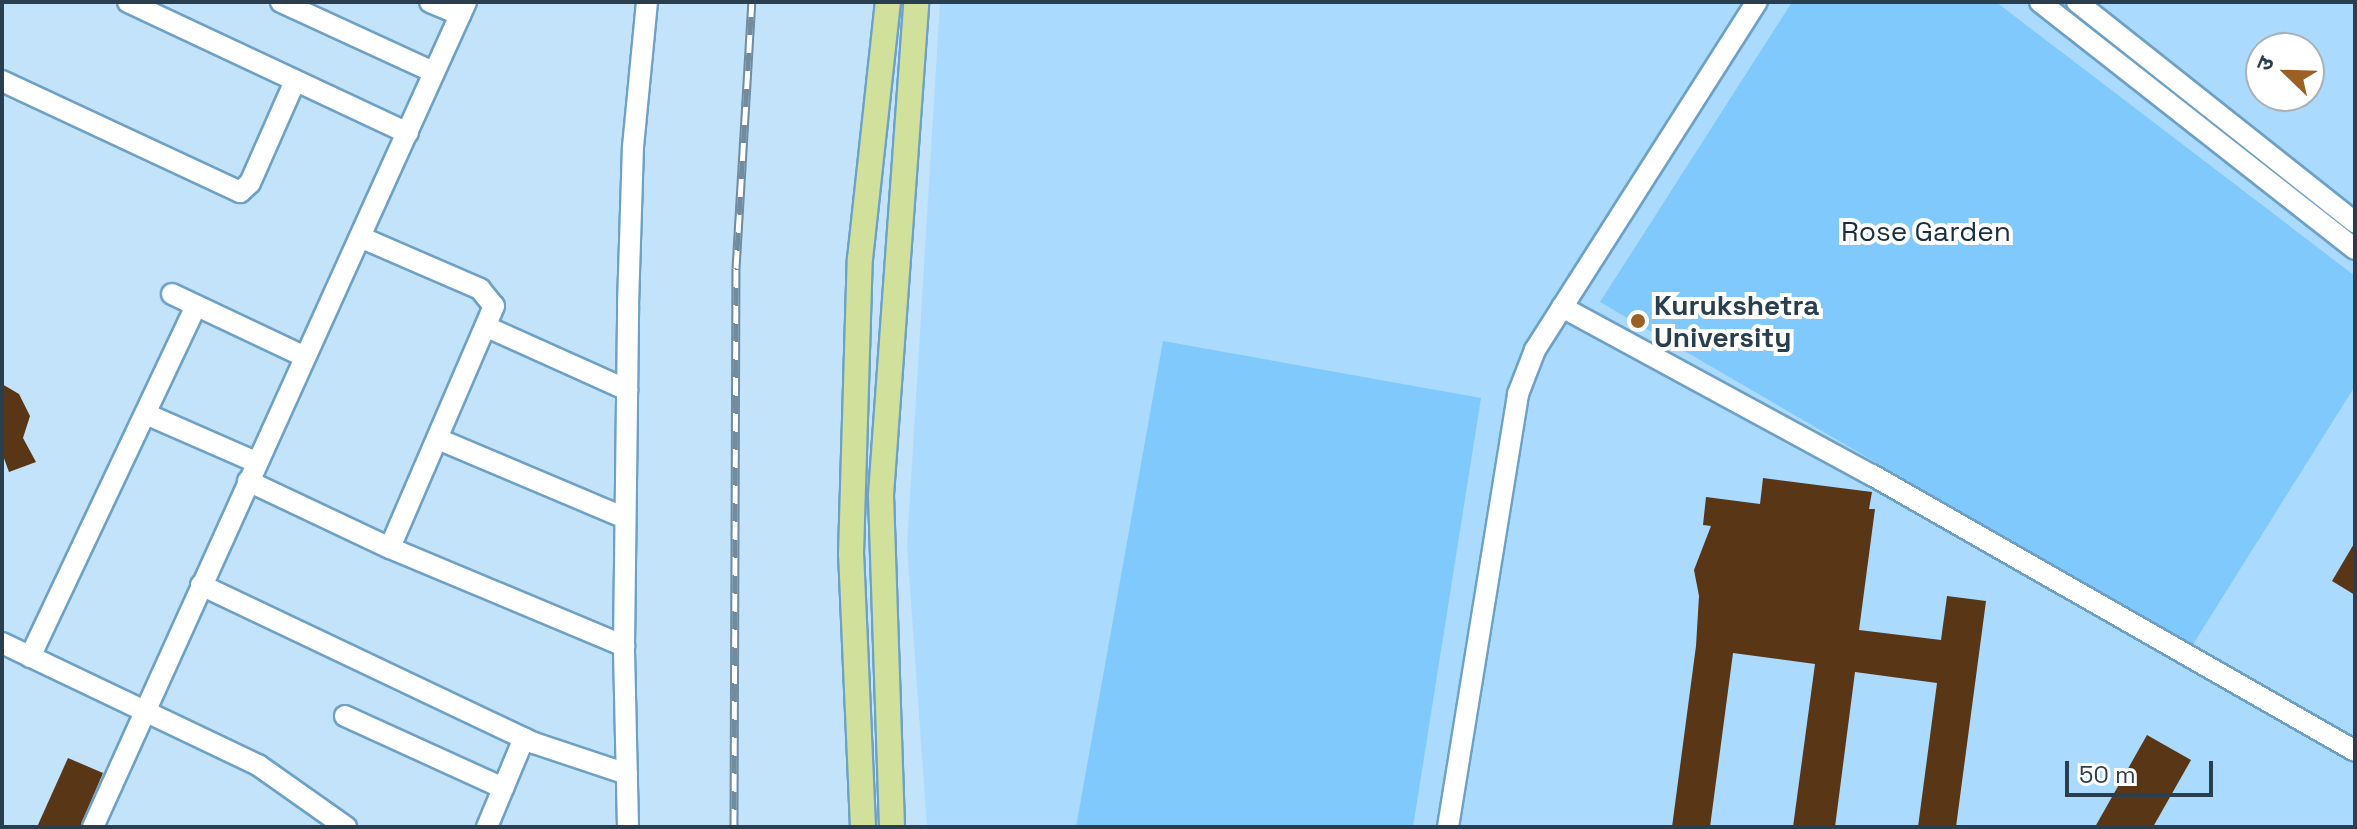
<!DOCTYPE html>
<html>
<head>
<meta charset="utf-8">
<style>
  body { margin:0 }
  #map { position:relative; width:2357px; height:829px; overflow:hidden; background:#c3e3fb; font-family:"Space Grotesk","Noto Sans Devanagari",sans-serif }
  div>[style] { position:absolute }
  .built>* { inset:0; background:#aadafe }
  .green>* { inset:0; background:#80c9fc }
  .building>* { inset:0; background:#593616 }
  .roads { filter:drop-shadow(2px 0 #6da1c7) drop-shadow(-2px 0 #6da1c7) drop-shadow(0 2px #6da1c7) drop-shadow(0 -2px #6da1c7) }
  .minor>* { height:20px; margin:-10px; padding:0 10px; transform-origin:10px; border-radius:10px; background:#fff }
  .major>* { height:24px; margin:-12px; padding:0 12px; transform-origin:12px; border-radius:12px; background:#d1e19b }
  .rail>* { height:9px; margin-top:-4.5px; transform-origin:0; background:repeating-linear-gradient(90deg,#fff 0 18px,#718b9f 0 36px); box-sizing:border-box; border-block:2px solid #718b9f }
  .dots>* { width:22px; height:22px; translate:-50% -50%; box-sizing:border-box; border:4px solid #fff; border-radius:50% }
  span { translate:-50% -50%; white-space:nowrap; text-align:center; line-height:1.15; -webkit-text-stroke:8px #fff; paint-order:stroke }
  .park-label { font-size:28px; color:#192f3f }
  .poi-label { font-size:28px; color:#293f4f; font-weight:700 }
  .left { translate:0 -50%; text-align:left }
  .frame { position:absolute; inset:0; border:4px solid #293f4f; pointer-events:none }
  .north { position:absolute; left:2245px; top:32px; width:80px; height:80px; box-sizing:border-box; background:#fff; border:2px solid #a9b2b9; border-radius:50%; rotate:293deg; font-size:22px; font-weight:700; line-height:32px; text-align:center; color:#293f4f }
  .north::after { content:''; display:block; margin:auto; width:28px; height:36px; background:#9c5f24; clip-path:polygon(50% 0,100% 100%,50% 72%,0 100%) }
  .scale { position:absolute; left:2065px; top:761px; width:148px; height:36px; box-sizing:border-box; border:4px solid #293f4f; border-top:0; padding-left:10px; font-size:24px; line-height:28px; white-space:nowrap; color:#293f4f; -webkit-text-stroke:6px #fff; paint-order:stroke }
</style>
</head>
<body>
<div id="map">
  <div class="built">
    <i style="clip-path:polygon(evenodd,940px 2px,2355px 2px,2355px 827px,927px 827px,907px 546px,940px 2px,2261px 48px,2309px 48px,2309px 96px,2261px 96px,2261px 48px)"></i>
  </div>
  <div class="green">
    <i style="clip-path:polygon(1792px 2px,1996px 2px,2355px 276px,2355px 386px,2192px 646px,1600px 302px)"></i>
    <i style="clip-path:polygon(1163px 341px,1481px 398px,1413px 827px,1076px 827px)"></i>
  </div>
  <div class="building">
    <i style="clip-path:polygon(2px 384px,19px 394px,30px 416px,23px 438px,36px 462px,9px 472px,2px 453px)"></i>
    <i style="clip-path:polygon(1763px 478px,1872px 492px,1869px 509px,1875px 509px,1859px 630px,1941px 640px,1947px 596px,1986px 601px,1956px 827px,1918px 827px,1937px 683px,1855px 672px,1835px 827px,1793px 827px,1815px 664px,1733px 653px,1710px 827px,1672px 827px,1696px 646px,1699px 596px,1694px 570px,1711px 526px,1703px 525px,1706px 497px,1760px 504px)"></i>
    <i style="clip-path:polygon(2355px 542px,2355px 595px,2332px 581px)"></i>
    <i style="clip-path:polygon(2147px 735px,2191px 760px,2153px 827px,2095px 827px)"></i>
    <i style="clip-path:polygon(68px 758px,103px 773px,80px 827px,37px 827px)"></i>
  </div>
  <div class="roads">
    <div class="minor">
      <i style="left:128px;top:2px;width:309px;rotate:25.1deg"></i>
      <i style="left:281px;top:2px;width:167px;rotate:24.7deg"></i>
      <i style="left:430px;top:2px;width:33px;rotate:23deg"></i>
      <i style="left:2040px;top:2px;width:400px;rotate:38.1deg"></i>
      <i style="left:2077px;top:2px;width:355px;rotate:38.4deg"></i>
      <i style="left:2px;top:81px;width:263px;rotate:25deg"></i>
      <i style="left:240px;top:192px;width:13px;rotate:-42deg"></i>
      <i style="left:250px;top:183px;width:111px;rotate:-66.2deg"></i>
      <i style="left:360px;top:237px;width:131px;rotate:23.4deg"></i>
      <i style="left:480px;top:289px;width:22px;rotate:51deg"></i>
      <i style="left:494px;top:306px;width:263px;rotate:113.3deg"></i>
      <i style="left:172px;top:294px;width:145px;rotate:25.3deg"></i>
      <i style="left:1562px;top:307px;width:353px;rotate:28.5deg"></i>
      <i style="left:1872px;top:475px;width:556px;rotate:29.74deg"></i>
      <i style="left:487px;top:327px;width:154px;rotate:24.2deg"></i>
      <i style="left:146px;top:414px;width:120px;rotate:23.6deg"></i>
      <i style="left:438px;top:439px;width:203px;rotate:22.9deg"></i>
      <i style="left:248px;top:481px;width:157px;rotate:25.3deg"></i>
      <i style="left:390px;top:548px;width:254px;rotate:22.7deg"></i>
      <i style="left:201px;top:585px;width:369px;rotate:25.4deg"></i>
      <i style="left:534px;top:743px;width:98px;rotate:18.4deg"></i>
      <i style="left:2px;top:643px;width:284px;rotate:25.5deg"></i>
      <i style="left:258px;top:765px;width:108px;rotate:35.2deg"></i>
      <i style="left:30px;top:657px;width:388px;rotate:-64.7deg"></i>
      <i style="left:345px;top:716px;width:174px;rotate:24.5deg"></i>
      <i style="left:93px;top:827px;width:905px;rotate:-65.67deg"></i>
      <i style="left:487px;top:827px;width:96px;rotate:-67.4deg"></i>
      <i style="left:628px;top:827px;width:181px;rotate:-91.3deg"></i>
      <i style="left:624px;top:646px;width:341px;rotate:-89.3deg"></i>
      <i style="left:628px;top:305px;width:158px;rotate:-88.2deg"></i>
      <i style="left:633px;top:147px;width:146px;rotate:-84.5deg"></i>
      <i style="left:1448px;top:827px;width:439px;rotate:-80.8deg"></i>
      <i style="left:1518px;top:394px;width:47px;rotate:-68.9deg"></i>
      <i style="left:1535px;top:350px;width:413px;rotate:-57.5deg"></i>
    </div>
    <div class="major">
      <i style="left:863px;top:827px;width:273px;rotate:-92.5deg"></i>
      <i style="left:851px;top:554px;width:295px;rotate:-88.3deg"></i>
      <i style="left:860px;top:259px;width:259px;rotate:-83.8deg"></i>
      <i style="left:892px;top:827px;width:332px;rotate:-91.9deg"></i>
      <i style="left:881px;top:495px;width:494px;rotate:-85.9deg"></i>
    </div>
  </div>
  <div class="rail">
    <i style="left:734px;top:827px;width:559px;rotate:-89.8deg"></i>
    <i style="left:736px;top:268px;width:266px;rotate:-86.6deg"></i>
  </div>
  <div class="dots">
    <i style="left:1638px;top:321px;background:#9c5f24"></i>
  </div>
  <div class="park-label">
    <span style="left:1926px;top:231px">Rose Garden</span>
  </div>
  <div class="poi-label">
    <span class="left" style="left:1654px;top:321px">Kurukshetra<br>University</span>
  </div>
  <div class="frame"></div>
  <div class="north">उ</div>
  <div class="scale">50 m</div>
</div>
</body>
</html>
